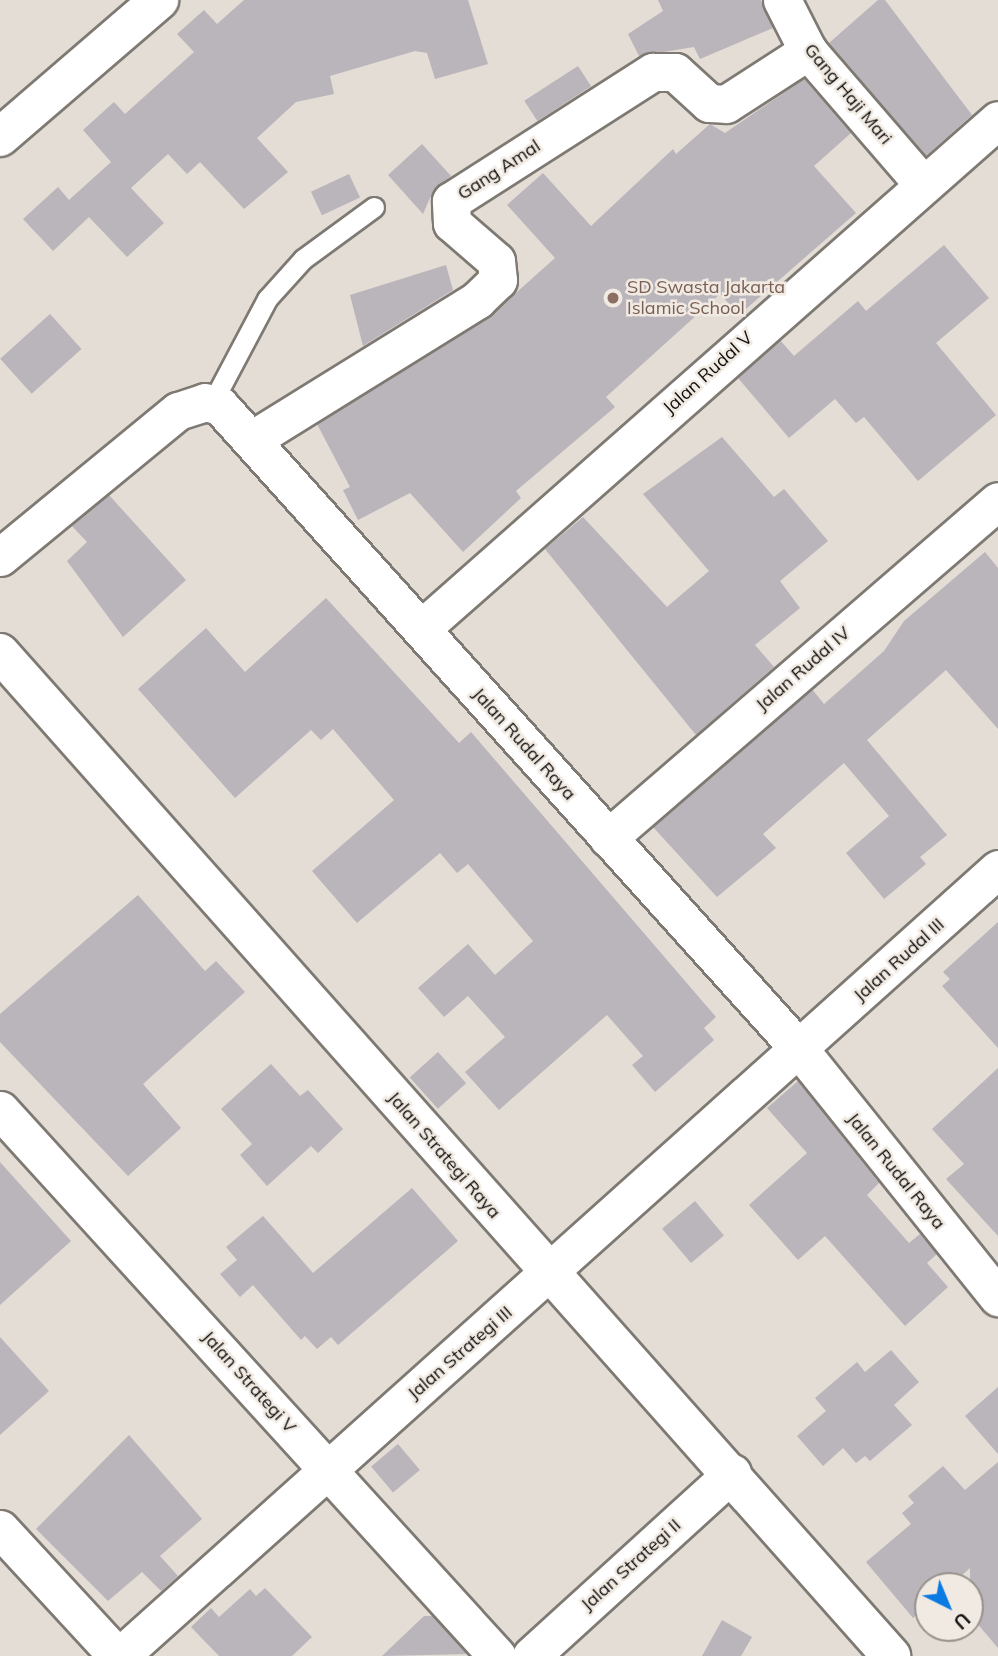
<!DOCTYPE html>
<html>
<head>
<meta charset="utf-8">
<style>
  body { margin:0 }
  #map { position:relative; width:998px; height:1656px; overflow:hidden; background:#e3ddd6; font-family:Mulish,sans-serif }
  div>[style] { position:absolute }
  .building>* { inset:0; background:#bab4bb; transform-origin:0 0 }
  .roads { filter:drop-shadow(2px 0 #7e7972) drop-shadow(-2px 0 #7e7972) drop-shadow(0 2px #7e7972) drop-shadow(0 -2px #7e7972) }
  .service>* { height:19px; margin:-9.5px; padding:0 9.5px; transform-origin:9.5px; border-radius:9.5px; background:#fff }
  .minor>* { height:37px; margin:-18.5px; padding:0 18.5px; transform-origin:18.5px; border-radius:18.5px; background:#fff }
  .tertiary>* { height:38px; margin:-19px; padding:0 19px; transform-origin:19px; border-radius:19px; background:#fff }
  .dots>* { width:19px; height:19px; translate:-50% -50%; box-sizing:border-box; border:4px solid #f1eae3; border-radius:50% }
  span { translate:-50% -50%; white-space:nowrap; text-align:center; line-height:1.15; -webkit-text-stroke:5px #f1eae3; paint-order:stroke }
  .street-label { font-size:18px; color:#0f0d0b }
  .education-label { font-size:18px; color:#785e54 }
  .left { translate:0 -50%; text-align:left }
  .north { position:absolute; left:914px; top:1572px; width:70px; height:70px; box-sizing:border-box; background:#f1eae3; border:2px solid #97928d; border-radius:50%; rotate:137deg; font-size:19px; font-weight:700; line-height:28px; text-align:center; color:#0f0d0b }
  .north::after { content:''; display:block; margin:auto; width:24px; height:32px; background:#097be2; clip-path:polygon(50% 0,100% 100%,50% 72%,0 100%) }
</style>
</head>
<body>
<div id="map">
  <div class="building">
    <i style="clip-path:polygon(244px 0,468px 0,488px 64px,435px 79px,427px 53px,415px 51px,330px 76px,334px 94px,296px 102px,257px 138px,288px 172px,244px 209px,200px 162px,187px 174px,168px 154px,131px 188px,164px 223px,127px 257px,89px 217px,53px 251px,23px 219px,58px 187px,69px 200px,111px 162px,83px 130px,114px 102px,125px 114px,194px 52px,177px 34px,204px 10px,217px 24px)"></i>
    <i style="clip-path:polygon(658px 0,761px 0,773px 28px,700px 59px,694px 47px,639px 56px,628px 34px,663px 11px)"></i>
    <i style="clip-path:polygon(878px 0,885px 0,972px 115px,926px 156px,829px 43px)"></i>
    <i style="left:578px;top:66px;width:24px;height:64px;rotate:57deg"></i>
    <i style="clip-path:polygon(804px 79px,851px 133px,814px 166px,856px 213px,739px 315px,720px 294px,606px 397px,615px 407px,516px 491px,521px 498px,463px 552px,410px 493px,358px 520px,343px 490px,350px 487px,317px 424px,488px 318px,555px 258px,507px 205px,543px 173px,591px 226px,673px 149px,676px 154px,710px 124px,725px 133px)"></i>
    <i style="clip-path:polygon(422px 144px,451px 176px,433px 191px,423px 214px,388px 175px)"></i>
    <i style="left:349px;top:174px;width:26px;height:42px;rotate:65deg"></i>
    <i style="clip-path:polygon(944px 245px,989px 298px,936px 343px,996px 415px,918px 481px,864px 417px,856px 423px,835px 399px,789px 438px,738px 378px,780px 340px,794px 356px,858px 301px,866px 311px)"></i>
    <i style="clip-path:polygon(446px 265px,453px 290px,363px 346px,350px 295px)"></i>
    <i style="left:50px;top:314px;width:47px;height:67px;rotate:48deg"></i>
    <i style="clip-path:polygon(722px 437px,774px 497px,784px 489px,828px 541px,780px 581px,800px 608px,755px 645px,774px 667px,696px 735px,545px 549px,583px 517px,667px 607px,709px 571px,643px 494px)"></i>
    <i style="clip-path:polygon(109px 495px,186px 580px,123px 637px,67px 561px,87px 542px,72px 526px)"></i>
    <i style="clip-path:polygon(985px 552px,998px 568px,998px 729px,946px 670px,867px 740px,947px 835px,920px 857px,926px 864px,884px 899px,846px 853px,889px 816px,844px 763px,763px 834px,776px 848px,717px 897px,653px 827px,812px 689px,824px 704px,884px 651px,904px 621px)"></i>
    <i style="clip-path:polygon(326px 598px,459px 743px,471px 732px,716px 1017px,704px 1028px,714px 1040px,655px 1092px,632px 1065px,643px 1056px,607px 1015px,499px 1110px,465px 1072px,505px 1037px,468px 996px,444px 1017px,418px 988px,468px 944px,495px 975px,533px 941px,468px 864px,457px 873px,440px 853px,357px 923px,312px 871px,394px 800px,333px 729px,321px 740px,311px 730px,235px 798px,138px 689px,206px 628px,245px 672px)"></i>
    <i style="clip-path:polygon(138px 895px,205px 971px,216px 961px,245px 992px,143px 1084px,181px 1128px,128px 1176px,0 1042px,0 1014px)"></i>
    <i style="clip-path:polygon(998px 922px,998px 1048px,942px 986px,950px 979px,943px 972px)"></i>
    <i style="left:438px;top:1052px;width:42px;height:38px;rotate:48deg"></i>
    <i style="clip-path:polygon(271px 1064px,300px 1096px,308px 1090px,343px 1129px,318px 1153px,311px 1146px,267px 1186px,240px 1155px,252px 1144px,221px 1109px)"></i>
    <i style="clip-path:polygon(998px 1068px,998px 1236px,946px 1179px,964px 1164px,932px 1129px)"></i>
    <i style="clip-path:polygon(798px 1081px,879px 1183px,867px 1195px,909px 1243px,920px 1234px,937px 1254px,927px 1263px,948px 1287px,905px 1326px,825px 1236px,798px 1260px,749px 1205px,807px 1153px,767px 1108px)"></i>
    <i style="clip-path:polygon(0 1162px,71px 1241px,0 1305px)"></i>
    <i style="clip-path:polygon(412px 1188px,458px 1241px,338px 1345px,331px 1337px,317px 1349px,305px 1336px,301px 1340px,253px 1285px,240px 1297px,220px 1274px,237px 1260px,226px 1247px,263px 1216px,313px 1273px)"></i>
    <i style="left:695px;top:1201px;width:45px;height:43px;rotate:50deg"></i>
    <i style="clip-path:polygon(0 1337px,49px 1391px,0 1435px)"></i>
    <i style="clip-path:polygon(891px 1350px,919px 1382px,894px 1405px,912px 1425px,870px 1461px,865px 1456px,856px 1463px,843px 1448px,823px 1466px,797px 1436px,826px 1411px,815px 1398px,857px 1362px,865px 1372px)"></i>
    <i style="clip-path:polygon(998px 1387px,998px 1454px,965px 1416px)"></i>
    <i style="clip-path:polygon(129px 1435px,202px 1519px,160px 1556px,178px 1576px,161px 1591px,142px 1572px,108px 1601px,36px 1529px)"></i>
    <i style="left:398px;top:1444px;width:34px;height:35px;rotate:50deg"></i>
    <i style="clip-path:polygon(998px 1462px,998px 1648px,970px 1615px,970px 1568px,950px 1586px,928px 1586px,928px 1605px,913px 1618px,866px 1562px,911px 1524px,902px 1513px,914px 1503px,908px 1496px,943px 1466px,965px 1490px)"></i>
    <i style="clip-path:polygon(265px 1588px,312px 1637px,292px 1656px,219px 1656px,191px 1627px,211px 1608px,219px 1617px,250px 1589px,256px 1596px)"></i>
    <i style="clip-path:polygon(424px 1616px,433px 1616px,467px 1654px,382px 1656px)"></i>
    <i style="clip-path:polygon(722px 1620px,752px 1637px,741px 1656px,702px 1656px)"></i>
  </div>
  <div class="roads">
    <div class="service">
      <i style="left:212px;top:403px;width:118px;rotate:-62.1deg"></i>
      <i style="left:267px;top:299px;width:54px;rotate:-48deg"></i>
      <i style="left:303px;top:259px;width:88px;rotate:-36.2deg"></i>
    </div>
    <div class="minor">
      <i style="left:782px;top:0;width:57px;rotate:63deg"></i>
      <i style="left:808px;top:51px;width:174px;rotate:49.2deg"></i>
      <i style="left:253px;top:439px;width:264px;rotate:-31.8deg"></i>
      <i style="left:477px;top:300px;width:29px;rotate:-44deg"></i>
      <i style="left:498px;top:280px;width:19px;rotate:-96deg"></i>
      <i style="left:496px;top:261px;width:58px;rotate:-139.2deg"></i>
      <i style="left:452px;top:223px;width:22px;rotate:-93deg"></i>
      <i style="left:451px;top:201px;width:240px;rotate:-32.6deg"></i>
      <i style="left:653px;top:72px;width:22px"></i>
      <i style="left:675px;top:72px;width:46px;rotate:42.4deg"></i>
      <i style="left:709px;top:103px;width:17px;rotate:3deg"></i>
      <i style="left:726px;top:104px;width:98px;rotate:-32.9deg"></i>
      <i style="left:0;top:557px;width:230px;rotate:-39.4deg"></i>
      <i style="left:178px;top:411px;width:28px;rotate:-18deg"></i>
      <i style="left:205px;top:402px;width:16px;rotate:15deg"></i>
      <i style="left:220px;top:406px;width:867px;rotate:47.99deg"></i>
      <i style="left:800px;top:1050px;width:317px;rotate:51.3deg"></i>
      <i style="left:421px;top:629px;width:769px;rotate:-41.42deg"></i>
      <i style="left:608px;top:838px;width:515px;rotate:-40.83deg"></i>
      <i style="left:0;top:1110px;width:738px;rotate:47.69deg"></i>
      <i style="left:0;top:1529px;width:173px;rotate:47.3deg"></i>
      <i style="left:120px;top:1656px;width:1179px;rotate:-41.87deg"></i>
      <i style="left:531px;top:1656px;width:272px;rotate:-42.3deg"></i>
    </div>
    <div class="tertiary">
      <i style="left:0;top:137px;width:210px;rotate:-40.7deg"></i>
      <i style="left:0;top:653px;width:1342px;rotate:48.38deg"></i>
    </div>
  </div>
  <div class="dots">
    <i style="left:613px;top:298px;background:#8d6e63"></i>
  </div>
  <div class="street-label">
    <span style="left:848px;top:94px;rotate:50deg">Gang Haji Mari</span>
    <span style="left:499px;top:170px;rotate:-33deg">Gang Amal</span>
    <span style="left:708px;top:373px;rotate:-42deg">Jalan Rudal V</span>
    <span style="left:803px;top:669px;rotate:-41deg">Jalan Rudal IV</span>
    <span style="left:524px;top:744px;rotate:48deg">Jalan Rudal Raya</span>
    <span style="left:899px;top:960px;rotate:-42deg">Jalan Rudal III</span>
    <span style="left:444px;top:1155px;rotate:49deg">Jalan Strategi Raya</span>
    <span style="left:896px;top:1171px;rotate:51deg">Jalan Rudal Raya</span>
    <span style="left:460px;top:1353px;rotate:-41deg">Jalan Strategi III</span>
    <span style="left:249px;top:1382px;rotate:48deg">Jalan Strategi V</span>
    <span style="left:631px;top:1565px;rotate:-42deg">Jalan Strategi II</span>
  </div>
  <div class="education-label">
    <span class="left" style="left:627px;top:298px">SD Swasta Jakarta<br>Islamic School</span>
  </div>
  <div class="north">U</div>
</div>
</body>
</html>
